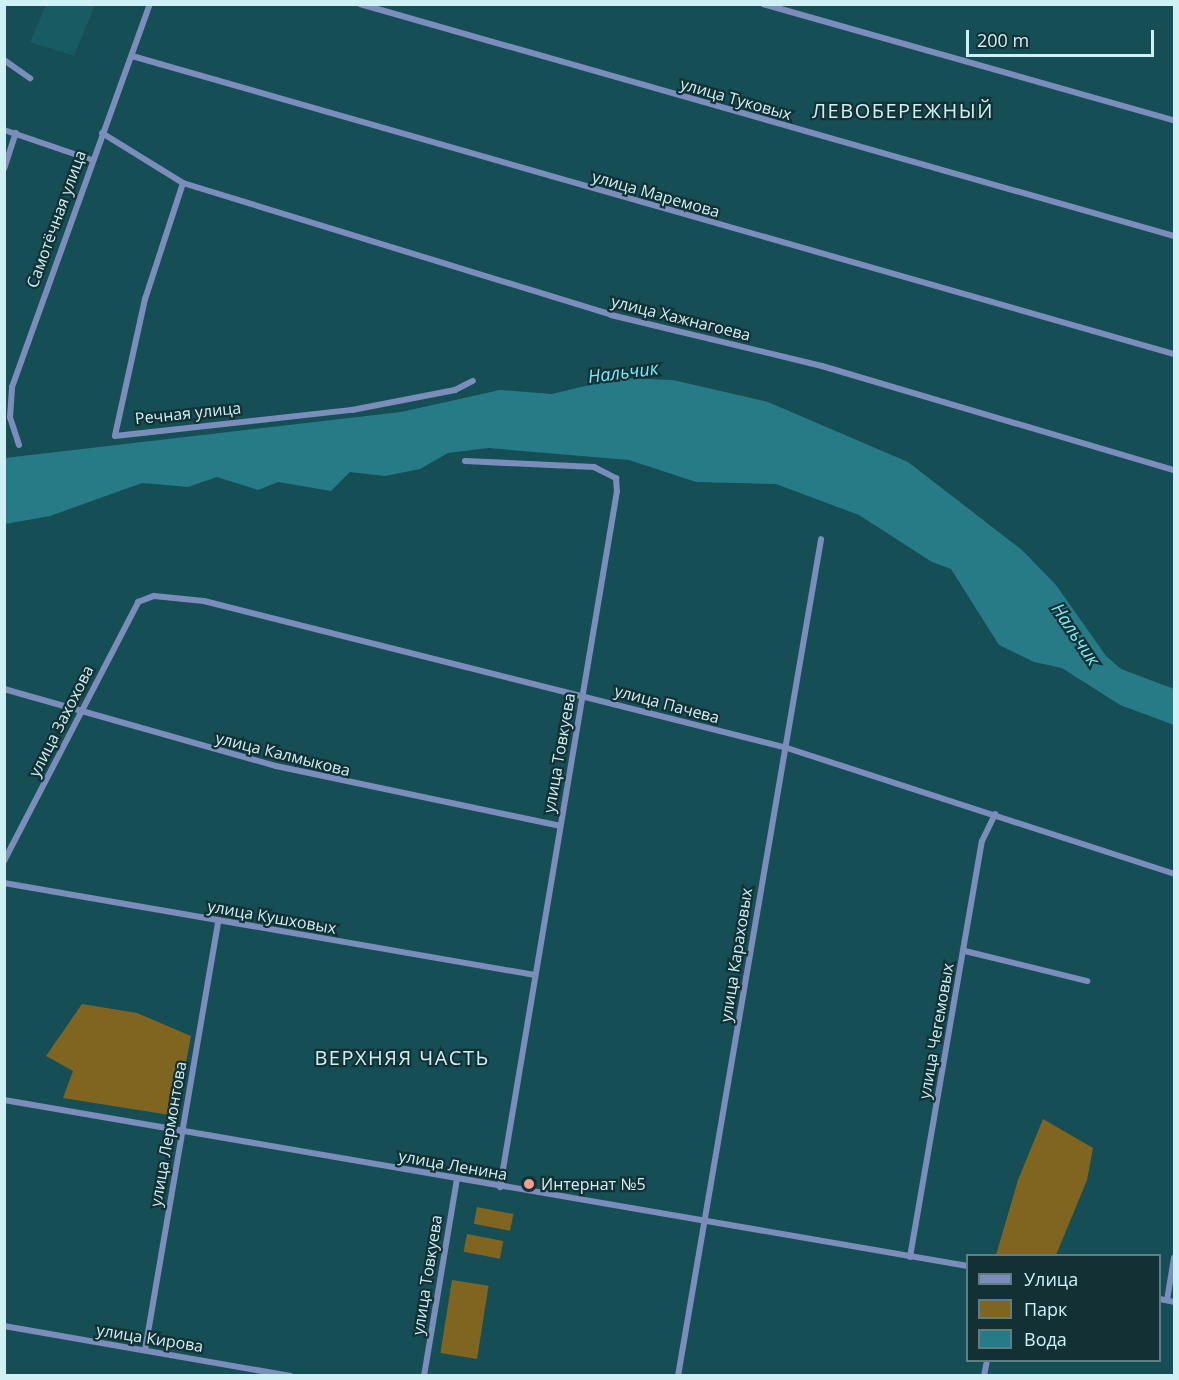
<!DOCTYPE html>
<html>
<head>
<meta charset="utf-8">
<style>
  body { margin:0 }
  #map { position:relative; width:1179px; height:1380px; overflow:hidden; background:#164e55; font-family:"Open Sans",sans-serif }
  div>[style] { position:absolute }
  .built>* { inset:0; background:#195b63 }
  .green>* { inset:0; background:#806520; transform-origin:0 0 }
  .water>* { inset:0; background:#267b86 }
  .minor>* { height:6px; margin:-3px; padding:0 3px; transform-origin:3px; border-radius:3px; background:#7b8dbb }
  .dots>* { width:16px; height:16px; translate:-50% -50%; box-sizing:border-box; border:3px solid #133135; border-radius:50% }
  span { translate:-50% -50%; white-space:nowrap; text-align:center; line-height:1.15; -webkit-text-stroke:4.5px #133135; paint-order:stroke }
  .street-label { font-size:16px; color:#cff1f6 }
  .poi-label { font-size:16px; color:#cff1f6 }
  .left { translate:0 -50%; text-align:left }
  .water-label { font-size:18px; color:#7bebfa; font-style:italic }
  .quarter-label { font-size:20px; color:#cff1f6; letter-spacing:1.5px }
  .frame { position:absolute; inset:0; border:6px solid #cff1f6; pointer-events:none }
  .legend { position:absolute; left:966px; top:1254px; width:195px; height:108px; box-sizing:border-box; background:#133135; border:2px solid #5e7e82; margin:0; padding:8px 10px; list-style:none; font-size:18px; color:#cff1f6 }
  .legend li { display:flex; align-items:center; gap:12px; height:30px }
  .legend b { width:30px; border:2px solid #5e7e82 }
  .scale { position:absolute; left:966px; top:30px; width:188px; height:27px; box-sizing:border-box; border:3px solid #cff1f6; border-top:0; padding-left:8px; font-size:18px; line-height:21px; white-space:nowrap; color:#cff1f6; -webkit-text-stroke:4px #133135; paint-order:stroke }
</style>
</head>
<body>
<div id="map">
  <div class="built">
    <i style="clip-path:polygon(46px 5px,95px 5px,74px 56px,30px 42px)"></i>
  </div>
  <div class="green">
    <i style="clip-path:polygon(82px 1004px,137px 1013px,191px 1036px,176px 1116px,63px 1098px,73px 1071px,46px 1056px)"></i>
    <i style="clip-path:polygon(1043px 1119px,1093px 1148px,1087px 1180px,1056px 1255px,996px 1255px,1018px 1180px)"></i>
    <i style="left:477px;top:1207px;width:37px;height:17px;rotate:11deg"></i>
    <i style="left:467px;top:1234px;width:37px;height:18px;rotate:11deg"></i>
    <i style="left:452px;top:1280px;width:37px;height:74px;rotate:9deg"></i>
  </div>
  <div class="water">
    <i style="clip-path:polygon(618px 378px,673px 380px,768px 402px,908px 462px,1022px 550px,1056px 585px,1106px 656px,1121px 669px,1174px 689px,1174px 725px,1120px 705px,1062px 668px,1034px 662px,999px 645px,951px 569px,932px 562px,859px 515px,776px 484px,696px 482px,629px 460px,488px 448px,448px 453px,420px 469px,385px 476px,350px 472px,331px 491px,278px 482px,258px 490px,217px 477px,188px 487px,142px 483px,50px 516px,5px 524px,5px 458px,401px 412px,500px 390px,552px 394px)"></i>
  </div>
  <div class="minor">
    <i style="left:360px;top:4px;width:846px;rotate:15.91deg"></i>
    <i style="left:763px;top:4px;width:427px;rotate:15.8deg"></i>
    <i style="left:132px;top:56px;width:1084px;rotate:15.96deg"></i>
    <i style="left:4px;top:60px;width:32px;rotate:35deg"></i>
    <i style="left:4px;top:130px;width:93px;rotate:18.8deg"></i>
    <i style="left:102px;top:133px;width:95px;rotate:31.7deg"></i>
    <i style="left:183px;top:183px;width:122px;rotate:108.1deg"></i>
    <i style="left:145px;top:299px;width:140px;rotate:102.4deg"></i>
    <i style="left:115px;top:436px;width:238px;rotate:-6.3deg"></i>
    <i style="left:352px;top:410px;width:105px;rotate:-11deg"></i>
    <i style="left:455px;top:390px;width:20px;rotate:-27deg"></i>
    <i style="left:4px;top:169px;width:38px;rotate:-72deg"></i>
    <i style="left:183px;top:183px;width:448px;rotate:17.1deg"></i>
    <i style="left:611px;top:315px;width:217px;rotate:13.6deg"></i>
    <i style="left:822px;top:366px;width:367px;rotate:16.5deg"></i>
    <i style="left:19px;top:445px;width:29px;rotate:-108deg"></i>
    <i style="left:10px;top:417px;width:30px;rotate:-86deg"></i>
    <i style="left:12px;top:387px;width:407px;rotate:-70.2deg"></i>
    <i style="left:465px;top:461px;width:129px;rotate:2.7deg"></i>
    <i style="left:594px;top:467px;width:25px;rotate:27deg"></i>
    <i style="left:616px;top:478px;width:13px;rotate:86deg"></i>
    <i style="left:617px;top:491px;width:706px;rotate:99.54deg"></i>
    <i style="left:4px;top:689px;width:283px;rotate:15.8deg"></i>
    <i style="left:276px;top:766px;width:290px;rotate:11.9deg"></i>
    <i style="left:4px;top:861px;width:292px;rotate:-62.6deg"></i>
    <i style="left:138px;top:602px;width:17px;rotate:-21deg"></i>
    <i style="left:154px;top:596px;width:50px;rotate:5.7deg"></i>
    <i style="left:204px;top:601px;width:601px;rotate:14.15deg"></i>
    <i style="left:787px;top:748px;width:407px;rotate:18deg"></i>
    <i style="left:4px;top:883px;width:539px;rotate:9.83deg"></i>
    <i style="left:965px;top:951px;width:126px;rotate:13.8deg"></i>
    <i style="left:4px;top:1100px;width:978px;rotate:9.77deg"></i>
    <i style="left:910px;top:1257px;width:422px;rotate:-80.2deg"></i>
    <i style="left:982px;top:841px;width:30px;rotate:-64deg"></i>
    <i style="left:1160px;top:1299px;width:14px;rotate:12deg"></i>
    <i style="left:1167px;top:1300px;width:43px;rotate:-80.5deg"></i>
    <i style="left:4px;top:1326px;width:291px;rotate:9.9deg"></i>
    <i style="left:145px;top:1350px;width:434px;rotate:-80.3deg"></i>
    <i style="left:424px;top:1376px;width:200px;rotate:-80.5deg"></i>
    <i style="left:678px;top:1376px;width:849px;rotate:-80.3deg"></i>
    <i style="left:984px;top:1376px;width:16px;rotate:-79deg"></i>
  </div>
  <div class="dots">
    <i style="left:529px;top:1184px;background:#f59c91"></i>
  </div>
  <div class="street-label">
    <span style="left:736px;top:99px;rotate:16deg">улица Туковых</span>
    <span style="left:656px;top:194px;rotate:16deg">улица Маремова</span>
    <span style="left:56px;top:219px;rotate:-70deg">Самотёчная улица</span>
    <span style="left:681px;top:318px;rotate:14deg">улица Хажнагоева</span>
    <span style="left:188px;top:413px;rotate:-6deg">Речная улица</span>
    <span style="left:667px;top:704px;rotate:15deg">улица Пачева</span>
    <span style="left:61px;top:721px;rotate:-63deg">улица Захохова</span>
    <span style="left:559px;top:753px;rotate:-80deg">улица Товкуева</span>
    <span style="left:283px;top:754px;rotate:14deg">улица Калмыкова</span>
    <span style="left:272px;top:917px;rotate:10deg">улица Кушховых</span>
    <span style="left:736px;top:955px;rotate:-81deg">улица Караховых</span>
    <span style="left:936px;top:1031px;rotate:-80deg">улица Чегемовых</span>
    <span style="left:168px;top:1134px;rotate:-80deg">улица Лермонтова</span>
    <span style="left:453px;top:1165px;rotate:10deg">улица Ленина</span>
    <span style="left:427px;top:1275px;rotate:-81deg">улица Товкуева</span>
    <span style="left:150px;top:1338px;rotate:9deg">улица Кирова</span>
  </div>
  <div class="poi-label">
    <span class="left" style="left:541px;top:1184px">Интернат №5</span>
  </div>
  <div class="water-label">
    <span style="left:623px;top:372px;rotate:-7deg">Нальчик</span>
    <span style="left:1076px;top:634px;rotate:56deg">Нальчик</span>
  </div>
  <div class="quarter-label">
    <span style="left:903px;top:110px">ЛЕВОБЕРЕЖНЫЙ</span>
    <span style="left:402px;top:1057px">ВЕРХНЯЯ ЧАСТЬ</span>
  </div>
  <div class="frame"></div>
  <ul class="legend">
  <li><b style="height:8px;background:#7b8dbb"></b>Улица</li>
  <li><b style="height:16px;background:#806520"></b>Парк</li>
  <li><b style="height:16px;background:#267b86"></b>Вода</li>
  </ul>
  <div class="scale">200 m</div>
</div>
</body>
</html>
